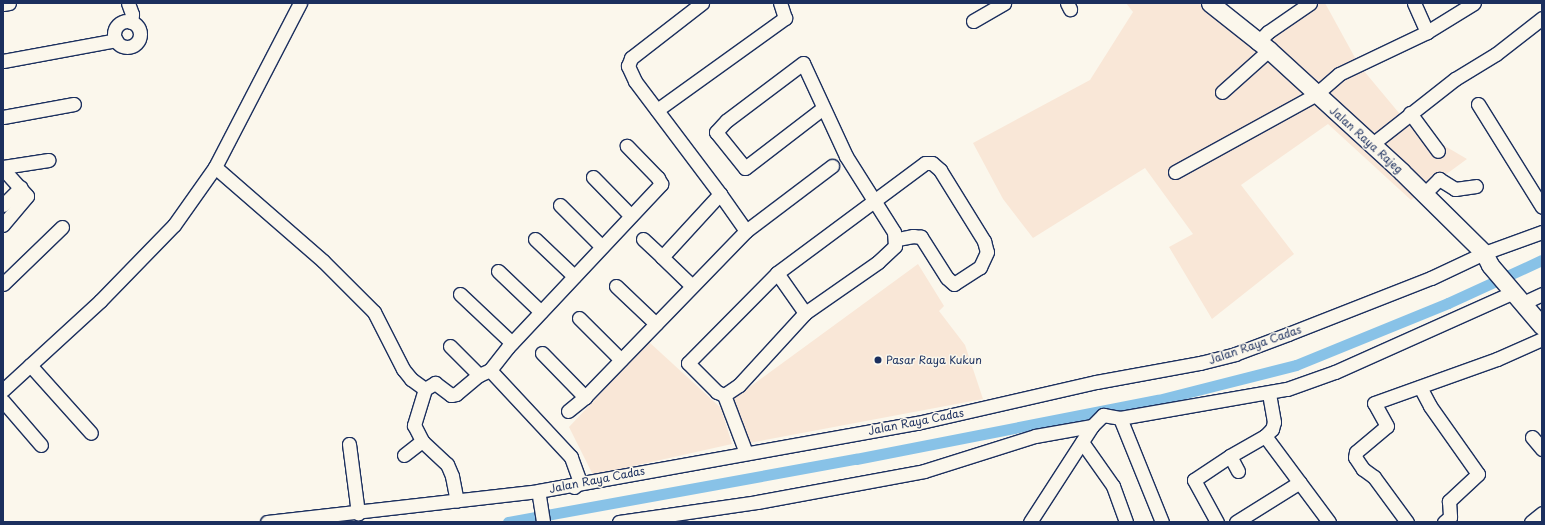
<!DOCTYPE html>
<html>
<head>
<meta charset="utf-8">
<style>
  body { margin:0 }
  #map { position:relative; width:1545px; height:525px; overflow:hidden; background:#fbf7ec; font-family:"Playpen Sans",sans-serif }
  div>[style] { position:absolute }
  .built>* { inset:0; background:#f9e7d7 }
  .canal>* { height:11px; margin:-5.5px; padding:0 5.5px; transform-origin:5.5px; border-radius:5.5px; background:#88c2e7 }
  .roads { filter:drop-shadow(1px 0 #1b2f5e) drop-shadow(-1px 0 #1b2f5e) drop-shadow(0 1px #1b2f5e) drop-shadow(0 -1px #1b2f5e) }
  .minor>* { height:13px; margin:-6.5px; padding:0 6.5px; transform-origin:6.5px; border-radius:6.5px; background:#fbf7ec }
  .minor>.ring { margin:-6.5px; padding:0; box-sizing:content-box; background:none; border:13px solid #fbf7ec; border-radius:50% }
  .major>* { height:17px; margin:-8.5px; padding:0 8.5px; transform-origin:8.5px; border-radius:8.5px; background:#fbf7ec }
  .dots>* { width:11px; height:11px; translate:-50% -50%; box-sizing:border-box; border:2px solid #fbf7ec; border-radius:50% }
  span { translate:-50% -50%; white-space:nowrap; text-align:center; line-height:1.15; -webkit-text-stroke:3px #fbf7ec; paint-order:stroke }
  .street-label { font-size:11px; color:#1b2f5e }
  .poi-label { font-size:11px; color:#1b2f5e }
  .left { translate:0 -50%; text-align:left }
  .frame { position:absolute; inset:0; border:4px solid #1b2f5e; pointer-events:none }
</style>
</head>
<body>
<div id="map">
  <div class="built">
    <i style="clip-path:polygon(1126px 3px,1222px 3px,1264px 38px,1309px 3px,1325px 3px,1359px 65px,1409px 125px,1467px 159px,1411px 200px,1328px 124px,1241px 185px,1294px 254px,1212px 319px,1169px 247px,1193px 234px,1145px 168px,1033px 238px,1003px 199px,973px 143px,1090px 80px,1133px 12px)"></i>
    <i style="clip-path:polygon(918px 264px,944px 306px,939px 311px,965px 345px,983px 399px,744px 444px,732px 400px)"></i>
    <i style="clip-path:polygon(649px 342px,721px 408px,732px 444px,593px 475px,569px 427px)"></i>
  </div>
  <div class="canal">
    <i style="left:508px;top:522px;width:354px;rotate:-10.3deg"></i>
    <i style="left:856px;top:459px;width:308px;rotate:-11.1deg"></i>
    <i style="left:1158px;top:400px;width:142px;rotate:-14.2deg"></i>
    <i style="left:1296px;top:365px;width:164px;rotate:-22.2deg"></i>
    <i style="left:1448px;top:303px;width:103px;rotate:-24.6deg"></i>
  </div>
  <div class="roads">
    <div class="minor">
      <i style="left:128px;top:3px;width:12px;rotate:70deg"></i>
      <i style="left:132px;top:14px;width:8px;rotate:97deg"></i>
      <i style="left:1067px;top:3px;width:7px;rotate:63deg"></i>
      <i style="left:1414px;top:3px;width:32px;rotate:66deg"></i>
      <i style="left:3px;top:4px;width:6px;rotate:-9deg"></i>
      <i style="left:973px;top:21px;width:36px;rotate:-30deg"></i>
      <i class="ring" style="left:114px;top:21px;width:13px;height:13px"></i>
      <i style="left:1257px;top:43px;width:16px;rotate:-45deg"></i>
      <i style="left:1268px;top:32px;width:51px;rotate:-34.6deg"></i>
      <i style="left:3px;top:61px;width:115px;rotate:-10.5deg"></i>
      <i style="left:1222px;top:92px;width:63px;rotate:-41.8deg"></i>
      <i style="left:1478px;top:104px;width:121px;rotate:58.1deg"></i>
      <i style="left:657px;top:110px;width:158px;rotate:-35.7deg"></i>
      <i style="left:785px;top:18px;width:16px;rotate:-108deg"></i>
      <i style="left:1410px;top:113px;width:47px;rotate:53.6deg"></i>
      <i style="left:3px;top:117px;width:72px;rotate:-10.4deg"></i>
      <i style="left:1371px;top:145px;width:107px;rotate:-38.2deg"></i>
      <i style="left:1455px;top:79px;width:48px;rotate:-31.4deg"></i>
      <i style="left:1496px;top:54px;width:58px;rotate:-38deg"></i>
      <i style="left:3px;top:167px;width:46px;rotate:-8.8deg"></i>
      <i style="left:215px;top:167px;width:143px;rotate:41deg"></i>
      <i style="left:323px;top:261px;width:72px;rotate:45deg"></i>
      <i style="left:374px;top:312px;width:64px;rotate:63deg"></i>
      <i style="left:403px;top:369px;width:13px;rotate:51deg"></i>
      <i style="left:411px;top:379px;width:17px;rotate:36deg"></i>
      <i style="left:425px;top:389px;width:38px;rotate:107deg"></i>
      <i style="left:414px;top:425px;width:18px;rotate:63deg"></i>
      <i style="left:422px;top:441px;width:34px;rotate:43deg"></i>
      <i style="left:447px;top:464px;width:13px;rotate:67deg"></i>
      <i style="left:452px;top:476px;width:25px;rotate:79deg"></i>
      <i style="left:3px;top:169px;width:36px;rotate:48deg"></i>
      <i style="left:27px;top:196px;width:38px;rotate:130deg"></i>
      <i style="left:1175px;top:172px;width:160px;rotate:-28.8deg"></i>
      <i style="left:1315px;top:95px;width:32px;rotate:-41deg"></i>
      <i style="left:1339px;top:74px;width:98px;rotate:-25.5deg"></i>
      <i style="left:1427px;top:32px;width:55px;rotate:-31.7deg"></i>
      <i style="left:593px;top:177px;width:54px;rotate:45.7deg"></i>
      <i style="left:720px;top:194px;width:45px;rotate:54.9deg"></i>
      <i style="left:1423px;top:195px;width:23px;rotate:-45deg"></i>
      <i style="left:1439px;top:179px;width:19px;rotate:32deg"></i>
      <i style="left:1455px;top:189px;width:21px;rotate:-8deg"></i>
      <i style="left:3px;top:205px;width:25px;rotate:-45deg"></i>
      <i style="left:560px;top:205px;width:59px;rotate:45deg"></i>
      <i style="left:535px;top:239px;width:54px;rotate:43.5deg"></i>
      <i style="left:643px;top:239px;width:26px;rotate:43deg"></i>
      <i style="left:498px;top:271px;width:59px;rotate:43.6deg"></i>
      <i style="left:777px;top:273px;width:49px;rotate:55deg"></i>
      <i style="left:805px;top:313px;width:89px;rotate:-34.9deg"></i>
      <i style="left:878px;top:262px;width:23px;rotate:-43deg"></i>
      <i style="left:895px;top:246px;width:14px;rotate:-94deg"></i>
      <i style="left:894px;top:232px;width:90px;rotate:-122.3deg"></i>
      <i style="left:846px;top:156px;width:102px;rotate:-114.8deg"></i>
      <i style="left:803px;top:63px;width:96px;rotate:143deg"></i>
      <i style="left:726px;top:121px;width:15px;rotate:132deg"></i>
      <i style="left:716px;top:132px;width:46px;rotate:51.1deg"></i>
      <i style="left:745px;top:168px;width:97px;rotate:-37.5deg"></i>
      <i style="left:3px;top:284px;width:82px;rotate:-44deg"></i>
      <i style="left:616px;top:286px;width:55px;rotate:43.5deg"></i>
      <i style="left:692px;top:286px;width:42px;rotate:-136deg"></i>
      <i style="left:662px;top:257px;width:86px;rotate:-47.4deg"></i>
      <i style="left:720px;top:194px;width:141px;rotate:-127deg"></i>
      <i style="left:635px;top:81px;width:17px;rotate:-115deg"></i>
      <i style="left:628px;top:66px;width:9px;rotate:-69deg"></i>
      <i style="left:631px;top:58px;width:90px;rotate:-37.8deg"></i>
      <i style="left:460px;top:294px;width:71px;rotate:43.3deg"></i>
      <i style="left:1523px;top:303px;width:21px;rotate:-25deg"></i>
      <i style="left:805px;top:313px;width:98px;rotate:132.5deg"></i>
      <i style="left:739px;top:385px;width:18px;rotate:146deg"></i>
      <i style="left:724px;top:395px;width:8px;rotate:-157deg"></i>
      <i style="left:717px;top:392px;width:41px;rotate:-135deg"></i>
      <i style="left:688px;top:363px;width:127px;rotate:-45.3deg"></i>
      <i style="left:777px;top:273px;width:184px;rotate:-36.6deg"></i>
      <i style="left:925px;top:163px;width:7px"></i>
      <i style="left:932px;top:163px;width:11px;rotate:41deg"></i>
      <i style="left:940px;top:170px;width:84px;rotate:58.2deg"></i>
      <i style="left:984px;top:241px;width:11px;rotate:75deg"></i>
      <i style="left:987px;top:252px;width:17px;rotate:115deg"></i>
      <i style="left:980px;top:267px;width:31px;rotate:147deg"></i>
      <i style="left:954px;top:284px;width:9px;rotate:-139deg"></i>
      <i style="left:947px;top:278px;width:49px;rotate:-122.4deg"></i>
      <i style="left:921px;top:237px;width:8px;rotate:-173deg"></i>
      <i style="left:913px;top:236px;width:16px;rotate:169deg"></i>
      <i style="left:579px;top:318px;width:59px;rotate:45deg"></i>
      <i style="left:450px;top:346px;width:41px;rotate:45deg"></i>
      <i style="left:542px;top:353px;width:62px;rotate:45.7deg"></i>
      <i style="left:585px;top:397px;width:231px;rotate:-45.9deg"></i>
      <i style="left:746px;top:231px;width:108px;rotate:-37.1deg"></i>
      <i style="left:30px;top:365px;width:91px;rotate:48.1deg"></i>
      <i style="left:1420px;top:387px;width:21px;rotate:62deg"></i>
      <i style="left:1430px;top:406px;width:83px;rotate:54.8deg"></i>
      <i style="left:1478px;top:474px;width:40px;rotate:137deg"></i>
      <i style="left:1449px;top:501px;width:16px;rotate:86deg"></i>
      <i style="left:1450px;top:517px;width:8px;rotate:140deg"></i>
      <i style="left:425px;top:389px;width:12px;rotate:-31deg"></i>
      <i style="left:435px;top:383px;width:20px;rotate:37deg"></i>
      <i style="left:451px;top:395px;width:5px;rotate:-11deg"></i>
      <i style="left:456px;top:394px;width:30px;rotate:-40deg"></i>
      <i style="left:479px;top:375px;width:12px;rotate:-24deg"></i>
      <i style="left:3px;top:390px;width:132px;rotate:-42.5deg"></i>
      <i style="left:100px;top:301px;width:106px;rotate:-45.8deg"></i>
      <i style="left:174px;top:225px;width:71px;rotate:-54.7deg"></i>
      <i style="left:215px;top:167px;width:185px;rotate:-62.6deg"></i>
      <i style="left:724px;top:395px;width:62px;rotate:69.2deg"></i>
      <i style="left:3px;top:401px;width:58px;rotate:49.2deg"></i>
      <i style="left:568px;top:411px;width:22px;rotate:-39deg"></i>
      <i style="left:1120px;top:418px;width:112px;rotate:68deg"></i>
      <i style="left:1265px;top:436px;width:107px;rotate:53.3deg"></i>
      <i style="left:1532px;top:437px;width:16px;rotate:50deg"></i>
      <i style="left:1082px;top:442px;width:54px;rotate:54.8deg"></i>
      <i style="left:1113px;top:486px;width:38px;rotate:70deg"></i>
      <i style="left:349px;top:444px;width:70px;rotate:82.6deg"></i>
      <i style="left:404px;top:455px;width:23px;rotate:-38deg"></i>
      <i style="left:1238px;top:471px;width:17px;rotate:-118deg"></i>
      <i style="left:1230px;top:456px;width:40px;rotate:-29.7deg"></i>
      <i style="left:1265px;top:436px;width:10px;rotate:-45deg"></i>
      <i style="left:1272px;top:429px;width:7px;rotate:-74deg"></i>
      <i style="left:1274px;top:422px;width:29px;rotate:-100deg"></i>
      <i style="left:574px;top:487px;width:8px;rotate:-40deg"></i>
      <i style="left:580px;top:482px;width:27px;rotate:-110deg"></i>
      <i style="left:571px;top:457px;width:119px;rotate:-133deg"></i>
      <i style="left:490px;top:370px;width:29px;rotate:-52deg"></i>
      <i style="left:508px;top:347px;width:224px;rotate:-46.8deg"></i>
      <i style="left:661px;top:184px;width:7px;rotate:-117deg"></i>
      <i style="left:658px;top:178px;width:45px;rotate:-134.1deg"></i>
      <i style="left:539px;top:496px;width:26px;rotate:81deg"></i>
      <i style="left:267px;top:522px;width:273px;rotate:-6.5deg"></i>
      <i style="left:538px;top:491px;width:385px;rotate:-10.2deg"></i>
      <i style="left:917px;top:423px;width:184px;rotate:-12.9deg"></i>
      <i style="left:1096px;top:382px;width:106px;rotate:-10.4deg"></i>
      <i style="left:1200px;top:363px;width:36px;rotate:-14deg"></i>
      <i style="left:1235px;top:354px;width:57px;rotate:-20.7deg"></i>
      <i style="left:1288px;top:334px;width:154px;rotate:-21.4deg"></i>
      <i style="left:1431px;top:278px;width:59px;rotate:-25.3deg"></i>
      <i style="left:1484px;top:253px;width:62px;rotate:-19.9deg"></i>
      <i style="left:619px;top:522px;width:139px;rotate:-8.2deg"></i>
      <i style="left:757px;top:502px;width:170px;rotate:-10.5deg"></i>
      <i style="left:924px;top:471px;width:116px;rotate:-17.5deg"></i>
      <i style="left:1035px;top:436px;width:58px;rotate:-10deg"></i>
      <i style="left:1030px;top:522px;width:114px;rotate:-57.1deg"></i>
      <i style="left:1092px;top:426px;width:16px;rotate:-45deg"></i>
      <i style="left:1103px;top:415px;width:17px;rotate:10deg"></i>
      <i style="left:1120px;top:418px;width:169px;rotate:-9.9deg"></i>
      <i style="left:1287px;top:389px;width:51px;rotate:-19.5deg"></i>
      <i style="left:1335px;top:372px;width:194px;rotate:-24.1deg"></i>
      <i style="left:1217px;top:522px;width:48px;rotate:-118.7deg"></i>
      <i style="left:1194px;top:480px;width:43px;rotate:-33.7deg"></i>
      <i style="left:1236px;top:522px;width:75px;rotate:-32deg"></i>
      <i style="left:1407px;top:522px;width:56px;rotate:-126.3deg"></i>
      <i style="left:1374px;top:477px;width:14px;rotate:-144deg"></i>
      <i style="left:1363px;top:469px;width:14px;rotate:-124deg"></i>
      <i style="left:1355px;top:457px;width:5px;rotate:-79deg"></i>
      <i style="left:1356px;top:452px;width:40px;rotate:-40deg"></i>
      <i style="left:1387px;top:426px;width:26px;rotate:-119deg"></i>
      <i style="left:1374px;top:403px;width:131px;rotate:-19.7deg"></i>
      <i style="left:1497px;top:359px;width:49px;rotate:-24deg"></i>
      <i style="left:1531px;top:522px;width:14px;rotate:-39deg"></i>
    </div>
    <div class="major">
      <i style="left:1210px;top:3px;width:75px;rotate:38.5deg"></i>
      <i style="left:1269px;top:50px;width:180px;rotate:42.5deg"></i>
      <i style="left:1402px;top:172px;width:115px;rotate:44.6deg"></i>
      <i style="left:1484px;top:253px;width:13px;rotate:63deg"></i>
      <i style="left:1490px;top:265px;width:80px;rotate:49.6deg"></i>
    </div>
  </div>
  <div class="dots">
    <i style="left:878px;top:360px;background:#1b2f5e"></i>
  </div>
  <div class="street-label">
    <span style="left:1366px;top:140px;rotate:42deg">Jalan Raya Rajeg</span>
    <span style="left:1255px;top:345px;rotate:-19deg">Jalan Raya Cadas</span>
    <span style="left:916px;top:422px;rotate:-11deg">Jalan Raya Cadas</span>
    <span style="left:597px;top:480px;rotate:-11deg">Jalan Raya Cadas</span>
  </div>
  <div class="poi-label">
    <span class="left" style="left:886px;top:360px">Pasar Raya Kukun</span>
  </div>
  <div class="frame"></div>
</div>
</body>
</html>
